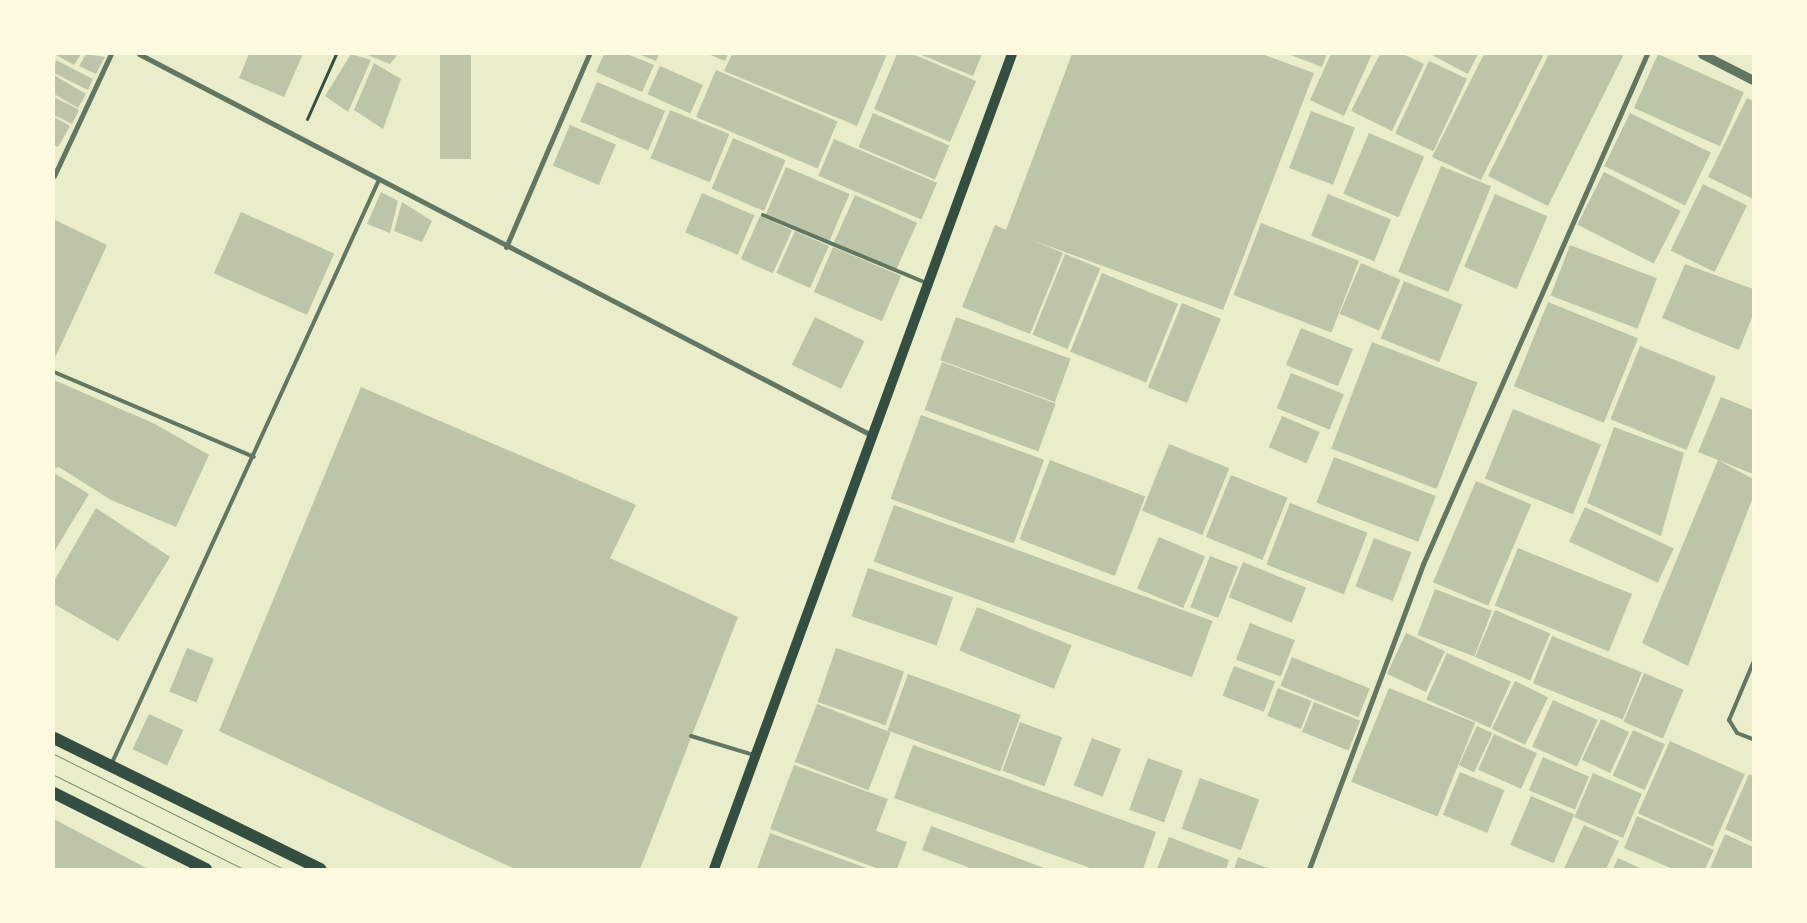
<!DOCTYPE html>
<html>
<head>
<meta charset="utf-8">
<style>
  body { margin:0 }
  #map { position:relative; width:1807px; height:923px; overflow:hidden; background:#e9edc9; font-family:"PT Sans",sans-serif }
  div>[style] { position:absolute }
  .building>* { inset:0; background:#bcc5a7; transform-origin:0 0 }
  .path>* { height:3px; margin:-1.5px; padding:0 1.5px; transform-origin:1.5px; border-radius:1.5px; background:#344e41 }
  .service>* { height:4px; margin:-2px; padding:0 2px; transform-origin:2px; border-radius:2px; background:#617663 }
  .minor>* { height:5px; margin:-2.5px; padding:0 2.5px; transform-origin:2.5px; border-radius:2.5px; background:#617663 }
  .tertiary>* { height:9px; margin:-4.5px; padding:0 4.5px; transform-origin:4.5px; border-radius:4.5px; background:#617663 }
  .secondary>* { height:10px; margin:-5px; padding:0 5px; transform-origin:5px; border-radius:5px; background:#344e41 }
  .primary>* { height:12px; margin:-6px; padding:0 6px; transform-origin:6px; border-radius:6px; background:#344e41 }
  .tram>* { height:1px; margin:-0.5px; padding:0 0.5px; transform-origin:0.5px; border-radius:0.5px; background:#7c8e77 }
  span { translate:-50% -50%; white-space:nowrap; text-align:center; line-height:1.15; -webkit-text-stroke:4.5px #fefae0; paint-order:stroke }
  .frame { position:absolute; inset:0; border:55px solid #fefae0; pointer-events:none }
</style>
</head>
<body>
<div id="map">
  <div class="building">
    <i style="clip-path:polygon(54px 54px,81px 54px,74px 65px)"></i>
    <i style="clip-path:polygon(86px 54px,105px 57px,96px 74px,79px 66px)"></i>
    <i style="clip-path:polygon(249px 54px,303px 54px,284px 97px,239px 78px)"></i>
    <i style="clip-path:polygon(351px 54px,371px 60px,348px 112px,325px 96px)"></i>
    <i style="clip-path:polygon(365px 54px,398px 54px,390px 64px)"></i>
    <i style="left:440px;top:54px;width:31px;height:105px"></i>
    <i style="clip-path:polygon(604px 54px,627px 54px,654px 65px,642px 92px,596px 72px)"></i>
    <i style="clip-path:polygon(638px 54px,659px 54px,656px 61px)"></i>
    <i style="clip-path:polygon(708px 54px,728px 54px,725px 61px)"></i>
    <i style="clip-path:polygon(732px 54px,887px 54px,857px 126px,724px 71px)"></i>
    <i style="clip-path:polygon(897px 54px,913px 54px,976px 81px,950px 142px,874px 109px)"></i>
    <i style="clip-path:polygon(919px 54px,982px 54px,973px 76px)"></i>
    <i style="clip-path:polygon(1072px 54px,1262px 54px,1314px 73px,1223px 310px,1032px 240px,1063px 253px,1030px 334px,962px 307px,995px 225px,1006px 230px)"></i>
    <i style="clip-path:polygon(1288px 54px,1327px 54px,1322px 67px)"></i>
    <i style="clip-path:polygon(1331px 54px,1372px 54px,1344px 116px,1310px 100px)"></i>
    <i style="clip-path:polygon(1380px 54px,1403px 54px,1424px 64px,1392px 131px,1351px 111px)"></i>
    <i style="clip-path:polygon(1430px 54px,1478px 54px,1468px 74px)"></i>
    <i style="clip-path:polygon(1484px 54px,1544px 54px,1481px 180px,1432px 157px)"></i>
    <i style="clip-path:polygon(1549px 54px,1624px 54px,1548px 206px,1488px 176px)"></i>
    <i style="left:1658px;top:54px;width:94px;height:59px;rotate:24deg"></i>
    <i style="clip-path:polygon(56px 60px,93px 79px,88px 90px,54px 73px)"></i>
    <i style="left:1429px;top:61px;width:42px;height:80px;rotate:25deg"></i>
    <i style="clip-path:polygon(374px 63px,401px 79px,383px 129px,354px 110px)"></i>
    <i style="left:660px;top:66px;width:47px;height:31px;rotate:24deg"></i>
    <i style="left:716px;top:70px;width:132px;height:51px;rotate:23deg"></i>
    <i style="clip-path:polygon(54px 75px,86px 94px,78px 108px,54px 94px)"></i>
    <i style="left:597px;top:82px;width:74px;height:43px;rotate:23deg"></i>
    <i style="clip-path:polygon(54px 97px,79px 110px,72px 124px,54px 115px)"></i>
    <i style="clip-path:polygon(1747px 98px,1753px 101px,1753px 199px,1708px 177px)"></i>
    <i style="left:670px;top:110px;width:64px;height:52px;rotate:22deg"></i>
    <i style="left:1311px;top:111px;width:47px;height:61px;rotate:21deg"></i>
    <i style="left:873px;top:113px;width:83px;height:37px;rotate:23deg"></i>
    <i style="left:1630px;top:113px;width:90px;height:59px;rotate:26deg"></i>
    <i style="clip-path:polygon(54px 117px,70px 126px,58px 147px,54px 145px)"></i>
    <i style="left:570px;top:125px;width:50px;height:44px;rotate:23deg"></i>
    <i style="left:1369px;top:133px;width:60px;height:66px;rotate:23deg"></i>
    <i style="left:733px;top:138px;width:57px;height:55px;rotate:23deg"></i>
    <i style="left:834px;top:139px;width:112px;height:40px;rotate:23deg"></i>
    <i style="left:1441px;top:166px;width:54px;height:114px;rotate:22deg"></i>
    <i style="left:786px;top:167px;width:69px;height:52px;rotate:23deg"></i>
    <i style="left:1604px;top:172px;width:86px;height:59px;rotate:27deg"></i>
    <i style="left:1703px;top:184px;width:49px;height:74px;rotate:26deg"></i>
    <i style="clip-path:polygon(381px 192px,398px 201px,390px 233px,367px 224px)"></i>
    <i style="left:702px;top:193px;width:57px;height:43px;rotate:23deg"></i>
    <i style="left:1328px;top:194px;width:68px;height:45px;rotate:22deg"></i>
    <i style="left:1495px;top:194px;width:57px;height:79px;rotate:23deg"></i>
    <i style="left:855px;top:195px;width:68px;height:52px;rotate:24deg"></i>
    <i style="clip-path:polygon(402px 202px,432px 221px,422px 242px,394px 231px)"></i>
    <i style="left:241px;top:212px;width:102px;height:67px;rotate:24deg"></i>
    <i style="left:760px;top:216px;width:35px;height:47px;rotate:24deg"></i>
    <i style="clip-path:polygon(55px 220px,107px 245px,54px 360px,54px 222px)"></i>
    <i style="left:1261px;top:223px;width:105px;height:77px;rotate:21deg"></i>
    <i style="left:795px;top:231px;width:37px;height:46px;rotate:24deg"></i>
    <i style="left:1570px;top:245px;width:93px;height:54px;rotate:21deg"></i>
    <i style="left:833px;top:247px;width:74px;height:49px;rotate:23deg"></i>
    <i style="left:1065px;top:254px;width:38px;height:87px;rotate:22deg"></i>
    <i style="left:1361px;top:263px;width:43px;height:55px;rotate:23deg"></i>
    <i style="clip-path:polygon(1685px 264px,1753px 289px,1753px 315px,1739px 350px,1662px 318px)"></i>
    <i style="left:1102px;top:273px;width:82px;height:85px;rotate:22deg"></i>
    <i style="left:1404px;top:281px;width:63px;height:62px;rotate:22deg"></i>
    <i style="left:1548px;top:302px;width:97px;height:91px;rotate:22deg"></i>
    <i style="left:1182px;top:303px;width:42px;height:91px;rotate:22deg"></i>
    <i style="left:815px;top:317px;width:55px;height:53px;rotate:26deg"></i>
    <i style="left:956px;top:317px;width:122px;height:46px;rotate:20deg"></i>
    <i style="left:1301px;top:328px;width:56px;height:40px;rotate:22deg"></i>
    <i style="left:1372px;top:342px;width:113px;height:114px;rotate:21deg"></i>
    <i style="left:1640px;top:346px;width:82px;height:79px;rotate:22deg"></i>
    <i style="left:942px;top:362px;width:121px;height:51px;rotate:20deg"></i>
    <i style="left:1291px;top:373px;width:57px;height:38px;rotate:22deg"></i>
    <i style="clip-path:polygon(54px 380px,155px 424px,209px 455px,176px 527px,111px 500px,59px 467px,54px 469px)"></i>
    <i style="clip-path:polygon(361px 387px,636px 505px,610px 558px,738px 617px,640px 869px,515px 869px,219px 731px)"></i>
    <i style="clip-path:polygon(1721px 397px,1753px 410px,1753px 474px,1718px 460px,1753px 479px,1753px 497px,1688px 666px,1642px 643px,1718px 460px,1698px 452px)"></i>
    <i style="left:1513px;top:409px;width:95px;height:75px;rotate:22deg"></i>
    <i style="left:921px;top:415px;width:131px;height:89px;rotate:20deg"></i>
    <i style="left:1282px;top:416px;width:41px;height:34px;rotate:23deg"></i>
    <i style="clip-path:polygon(1614px 427px,1684px 453px,1661px 536px,1587px 503px)"></i>
    <i style="left:1169px;top:444px;width:65px;height:72px;rotate:22deg"></i>
    <i style="left:1334px;top:457px;width:109px;height:49px;rotate:21deg"></i>
    <i style="left:1050px;top:460px;width:102px;height:85px;rotate:21deg"></i>
    <i style="clip-path:polygon(54px 473px,89px 494px,54px 552px)"></i>
    <i style="left:1231px;top:475px;width:61px;height:67px;rotate:22deg"></i>
    <i style="left:1476px;top:481px;width:60px;height:110px;rotate:23deg"></i>
    <i style="left:1290px;top:503px;width:83px;height:66px;rotate:21deg"></i>
    <i style="left:894px;top:505px;width:339px;height:60px;rotate:20deg"></i>
    <i style="left:1585px;top:507px;width:98px;height:38px;rotate:25deg"></i>
    <i style="clip-path:polygon(96px 508px,170px 557px,118px 641px,54px 604px,54px 581px)"></i>
    <i style="left:1159px;top:537px;width:50px;height:56px;rotate:23deg"></i>
    <i style="left:1374px;top:538px;width:40px;height:52px;rotate:21deg"></i>
    <i style="left:1518px;top:548px;width:123px;height:62px;rotate:22deg"></i>
    <i style="left:1210px;top:556px;width:30px;height:55px;rotate:21deg"></i>
    <i style="left:1243px;top:562px;width:68px;height:38px;rotate:22deg"></i>
    <i style="left:868px;top:568px;width:90px;height:51px;rotate:19deg"></i>
    <i style="left:1435px;top:589px;width:61px;height:49px;rotate:21deg"></i>
    <i style="left:977px;top:607px;width:102px;height:47px;rotate:22deg"></i>
    <i style="left:1495px;top:610px;width:60px;height:51px;rotate:23deg"></i>
    <i style="left:1250px;top:623px;width:48px;height:39px;rotate:21deg"></i>
    <i style="left:1406px;top:633px;width:43px;height:45px;rotate:25deg"></i>
    <i style="left:1552px;top:636px;width:97px;height:51px;rotate:22deg"></i>
    <i style="left:187px;top:648px;width:29px;height:47px;rotate:22deg"></i>
    <i style="left:836px;top:648px;width:72px;height:57px;rotate:19deg"></i>
    <i style="left:1447px;top:653px;width:70px;height:51px;rotate:24deg"></i>
    <i style="left:1292px;top:657px;width:84px;height:31px;rotate:22deg"></i>
    <i style="left:1234px;top:666px;width:44px;height:32px;rotate:21deg"></i>
    <i style="left:1644px;top:673px;width:43px;height:53px;rotate:23deg"></i>
    <i style="left:908px;top:674px;width:120px;height:60px;rotate:20deg"></i>
    <i style="left:1515px;top:681px;width:37px;height:53px;rotate:26deg"></i>
    <i style="left:1278px;top:688px;width:36px;height:30px;rotate:21deg"></i>
    <i style="left:1389px;top:688px;width:93px;height:101px;rotate:22deg"></i>
    <i style="left:1553px;top:700px;width:49px;height:51px;rotate:24deg"></i>
    <i style="left:1314px;top:702px;width:50px;height:32px;rotate:22deg"></i>
    <i style="left:817px;top:704px;width:79px;height:62px;rotate:21deg"></i>
    <i style="left:149px;top:714px;width:38px;height:39px;rotate:25deg"></i>
    <i style="left:1601px;top:719px;width:31px;height:45px;rotate:25deg"></i>
    <i style="left:1020px;top:722px;width:45px;height:52px;rotate:20deg"></i>
    <i style="left:1477px;top:726px;width:17px;height:43px;rotate:25deg"></i>
    <i style="left:1633px;top:730px;width:35px;height:50px;rotate:24deg"></i>
    <i style="left:1494px;top:734px;width:47px;height:39px;rotate:24deg"></i>
    <i style="left:1092px;top:738px;width:31px;height:51px;rotate:21deg"></i>
    <i style="left:1670px;top:741px;width:82px;height:79px;rotate:24deg"></i>
    <i style="clip-path:polygon(913px 745px,1156px 832px,1143px 869px,1093px 869px,894px 798px)"></i>
    <i style="left:1543px;top:757px;width:50px;height:36px;rotate:23deg"></i>
    <i style="left:1148px;top:758px;width:37px;height:55px;rotate:20deg"></i>
    <i style="clip-path:polygon(794px 765px,888px 799px,876px 831px,907px 842px,897px 869px,879px 869px,770px 829px)"></i>
    <i style="left:1460px;top:772px;width:48px;height:46px;rotate:22deg"></i>
    <i style="left:1593px;top:773px;width:53px;height:48px;rotate:23deg"></i>
    <i style="clip-path:polygon(1749px 774px,1753px 776px,1753px 842px,1725px 829px)"></i>
    <i style="left:1200px;top:778px;width:63px;height:54px;rotate:20deg"></i>
    <i style="left:1531px;top:796px;width:47px;height:53px;rotate:23deg"></i>
    <i style="clip-path:polygon(1637px 816px,1714px 850px,1705px 869px,1673px 869px,1624px 848px)"></i>
    <i style="clip-path:polygon(54px 819px,148px 869px,54px 869px)"></i>
    <i style="clip-path:polygon(1584px 825px,1619px 841px,1606px 869px,1564px 869px)"></i>
    <i style="clip-path:polygon(931px 826px,1047px 869px,973px 869px,922px 850px)"></i>
    <i style="clip-path:polygon(770px 833px,869px 869px,757px 869px)"></i>
    <i style="clip-path:polygon(1725px 834px,1753px 847px,1753px 869px,1710px 869px)"></i>
    <i style="clip-path:polygon(1169px 837px,1229px 860px,1226px 869px,1157px 869px)"></i>
    <i style="clip-path:polygon(1238px 857px,1270px 869px,1234px 869px)"></i>
    <i style="clip-path:polygon(1618px 858px,1640px 868px,1640px 869px,1613px 869px)"></i>
  </div>
  <div class="path">
    <i style="left:307px;top:119px;width:71px;rotate:-66deg"></i>
  </div>
  <div class="service">
    <i style="left:763px;top:215px;width:177px;rotate:22.6deg"></i>
    <i style="left:54px;top:372px;width:217px;rotate:23deg"></i>
    <i style="left:1753px;top:663px;width:62px;rotate:112.8deg"></i>
    <i style="left:1729px;top:720px;width:15px;rotate:58deg"></i>
    <i style="left:1737px;top:733px;width:17px;rotate:21deg"></i>
    <i style="left:691px;top:736px;width:66px;rotate:16.8deg"></i>
    <i style="left:111px;top:765px;width:643px;rotate:-65.39deg"></i>
  </div>
  <div class="minor">
    <i style="left:139px;top:54px;width:827px;rotate:27.49deg"></i>
    <i style="left:54px;top:176px;width:135px;rotate:-65deg"></i>
    <i style="left:506px;top:247px;width:210px;rotate:-66.7deg"></i>
    <i style="left:1309px;top:869px;width:326px;rotate:-69.5deg"></i>
    <i style="left:1423px;top:564px;width:557px;rotate:-66.29deg"></i>
  </div>
  <div class="tertiary">
    <i style="left:1702px;top:54px;width:57px;rotate:27deg"></i>
  </div>
  <div class="secondary">
    <i style="left:714px;top:869px;width:868px;rotate:-69.92deg"></i>
  </div>
  <div class="primary">
    <i style="left:54px;top:738px;width:297px;rotate:26.2deg"></i>
    <i style="left:54px;top:793px;width:170px;rotate:26.6deg"></i>
  </div>
  <div class="tram">
    <i style="left:54px;top:754px;width:257px;rotate:26.6deg"></i>
    <i style="left:54px;top:775px;width:211px;rotate:26.4deg"></i>
  </div>
  <div class="frame"></div>
</div>
</body>
</html>
